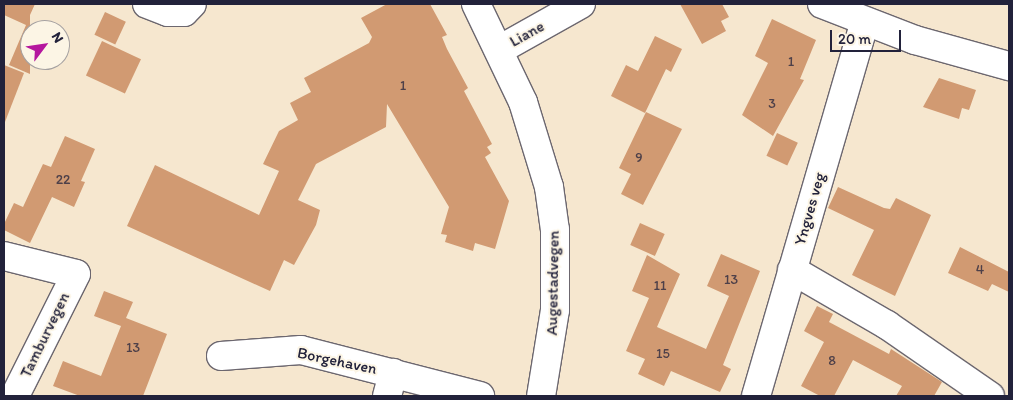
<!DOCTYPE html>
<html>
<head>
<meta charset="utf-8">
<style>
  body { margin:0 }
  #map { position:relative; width:1013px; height:400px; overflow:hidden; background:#f6e7cf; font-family:Itim,sans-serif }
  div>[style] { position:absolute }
  .building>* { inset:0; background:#d19a72; transform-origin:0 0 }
  .roads { filter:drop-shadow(1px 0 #6c676f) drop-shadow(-1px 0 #6c676f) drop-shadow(0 1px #6c676f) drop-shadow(0 -1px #6c676f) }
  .minor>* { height:28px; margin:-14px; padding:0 14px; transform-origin:14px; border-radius:14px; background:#fff }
  .major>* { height:28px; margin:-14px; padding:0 14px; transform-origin:14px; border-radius:14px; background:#fff }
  span { translate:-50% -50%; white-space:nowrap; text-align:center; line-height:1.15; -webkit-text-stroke:4px #fcf5e5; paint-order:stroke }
  .number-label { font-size:14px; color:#4e4049 }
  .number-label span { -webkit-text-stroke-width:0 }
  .street-label { font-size:16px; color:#22223b }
  .frame { position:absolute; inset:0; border:5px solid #22223b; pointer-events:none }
  .north { position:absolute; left:20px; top:20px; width:50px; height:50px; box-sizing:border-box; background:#fcf5e5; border:1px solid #a5a1a1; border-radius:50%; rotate:59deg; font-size:14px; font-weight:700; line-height:20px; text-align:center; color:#22223b }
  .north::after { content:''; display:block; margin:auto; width:18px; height:22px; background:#b5179e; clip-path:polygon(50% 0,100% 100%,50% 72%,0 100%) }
  .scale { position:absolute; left:830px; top:30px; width:71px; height:22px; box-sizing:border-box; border:2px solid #22223b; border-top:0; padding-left:6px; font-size:15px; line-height:18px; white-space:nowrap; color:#22223b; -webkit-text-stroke:4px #fcf5e5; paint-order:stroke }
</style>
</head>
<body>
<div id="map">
  <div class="building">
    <i style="clip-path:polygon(4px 4px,35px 4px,30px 15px,30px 74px,9px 65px,26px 25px,4px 15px)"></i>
    <i style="clip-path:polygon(387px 4px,430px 4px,447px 35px,442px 37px,447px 49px,468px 88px,464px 91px,492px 144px,487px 147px,491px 153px,485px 157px,509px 201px,495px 249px,475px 243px,473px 251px,445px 242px,447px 235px,441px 234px,449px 207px,387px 104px,386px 127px,316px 164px,298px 200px,320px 210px,316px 225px,294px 265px,284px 260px,270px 291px,127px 226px,155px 165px,259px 215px,279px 171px,263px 164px,279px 131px,298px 120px,290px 103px,311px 92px,304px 78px,369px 43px,372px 37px,361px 18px)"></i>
    <i style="clip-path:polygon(680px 4px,722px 4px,729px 17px,721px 21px,726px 31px,702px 44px)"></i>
    <i style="left:105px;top:12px;width:23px;height:25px;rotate:25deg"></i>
    <i style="clip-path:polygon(772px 19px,816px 40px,800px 79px,804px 80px,773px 136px,742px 115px,768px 63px,755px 56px)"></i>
    <i style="clip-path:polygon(655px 36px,682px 49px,671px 72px,666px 69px,645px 113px,611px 96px,626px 65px,638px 71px)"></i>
    <i style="left:102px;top:41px;width:43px;height:38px;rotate:25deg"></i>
    <i style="clip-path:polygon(4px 65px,24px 73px,5px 122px,4px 122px)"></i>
    <i style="clip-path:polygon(939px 78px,976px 90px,969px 110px,962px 108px,959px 119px,923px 107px)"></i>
    <i style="clip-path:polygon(646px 112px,682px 129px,643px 205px,621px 194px,631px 174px,619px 168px)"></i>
    <i style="left:777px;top:133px;width:23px;height:25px;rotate:25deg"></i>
    <i style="clip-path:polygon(65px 136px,95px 149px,81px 181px,85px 182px,74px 207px,52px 197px,30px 243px,4px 230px,4px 224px,14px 203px,23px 207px,43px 164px,51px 167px)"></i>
    <i style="clip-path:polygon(838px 187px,884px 208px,890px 209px,896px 198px,931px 215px,895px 296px,852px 275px,874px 230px,828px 208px)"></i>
    <i style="left:640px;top:223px;width:27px;height:24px;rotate:24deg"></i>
    <i style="clip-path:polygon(960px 247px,1009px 272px,1009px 292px,992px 284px,988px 291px,948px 273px)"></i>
    <i style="clip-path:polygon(721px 254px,760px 271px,723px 365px,731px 369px,720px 392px,671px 371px,664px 386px,638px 374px,645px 359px,626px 351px,649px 298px,632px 291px,647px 255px,680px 274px,657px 327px,706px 349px,729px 296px,707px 286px)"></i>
    <i style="clip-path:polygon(104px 291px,133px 302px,126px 318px,167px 334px,143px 396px,80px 396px,53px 386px,63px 361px,101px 376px,121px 326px,94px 316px)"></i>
    <i style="clip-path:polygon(817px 306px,833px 314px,829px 322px,889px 354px,891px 349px,942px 382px,934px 396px,896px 396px,902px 386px,853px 360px,834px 396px,820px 396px,801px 386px,824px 342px,804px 331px)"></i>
  </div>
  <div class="roads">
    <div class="minor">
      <i style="left:147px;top:4px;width:22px;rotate:21deg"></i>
      <i style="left:168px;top:12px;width:16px"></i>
      <i style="left:184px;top:12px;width:11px;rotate:-45deg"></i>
      <i style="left:822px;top:4px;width:100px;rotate:21.2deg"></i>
      <i style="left:915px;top:40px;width:98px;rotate:15.5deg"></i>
      <i style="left:499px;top:50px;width:94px;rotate:-29.3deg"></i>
      <i style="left:4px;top:256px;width:74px;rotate:14deg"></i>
      <i style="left:76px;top:274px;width:136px;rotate:116.6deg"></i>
      <i style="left:792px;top:270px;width:110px;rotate:30.1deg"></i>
      <i style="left:887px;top:325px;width:125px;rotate:34.6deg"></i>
      <i style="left:221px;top:356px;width:80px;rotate:-4.3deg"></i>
      <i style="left:301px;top:350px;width:185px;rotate:14.4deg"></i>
      <i style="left:387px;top:396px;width:24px;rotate:-75deg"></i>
      <i style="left:756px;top:396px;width:390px;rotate:-73.8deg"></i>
    </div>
    <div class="major">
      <i style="left:476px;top:4px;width:109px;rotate:64.4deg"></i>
      <i style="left:523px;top:102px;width:89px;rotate:73deg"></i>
      <i style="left:549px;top:187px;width:43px;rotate:82.1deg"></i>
      <i style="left:555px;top:230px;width:80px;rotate:90deg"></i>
      <i style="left:555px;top:310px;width:87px;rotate:99.2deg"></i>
    </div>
  </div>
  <div class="number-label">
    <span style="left:791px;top:62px">1</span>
    <span style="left:403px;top:86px">1</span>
    <span style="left:772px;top:104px">3</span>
    <span style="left:639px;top:158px">9</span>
    <span style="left:63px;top:180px">22</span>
    <span style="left:980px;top:270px">4</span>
    <span style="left:731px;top:280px">13</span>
    <span style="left:660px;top:286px">11</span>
    <span style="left:133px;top:348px">13</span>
    <span style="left:663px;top:354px">15</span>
    <span style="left:832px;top:361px">8</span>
  </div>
  <div class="street-label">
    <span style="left:527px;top:34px;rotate:-29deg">Liane</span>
    <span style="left:810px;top:209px;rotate:-74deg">Yngves veg</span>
    <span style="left:553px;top:283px;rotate:-89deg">Augestadvegen</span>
    <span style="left:45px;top:335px;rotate:-64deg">Tamburvegen</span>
    <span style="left:337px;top:361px;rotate:12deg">Borgehaven</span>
  </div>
  <div class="frame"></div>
  <div class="north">N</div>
  <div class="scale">20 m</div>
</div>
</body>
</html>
